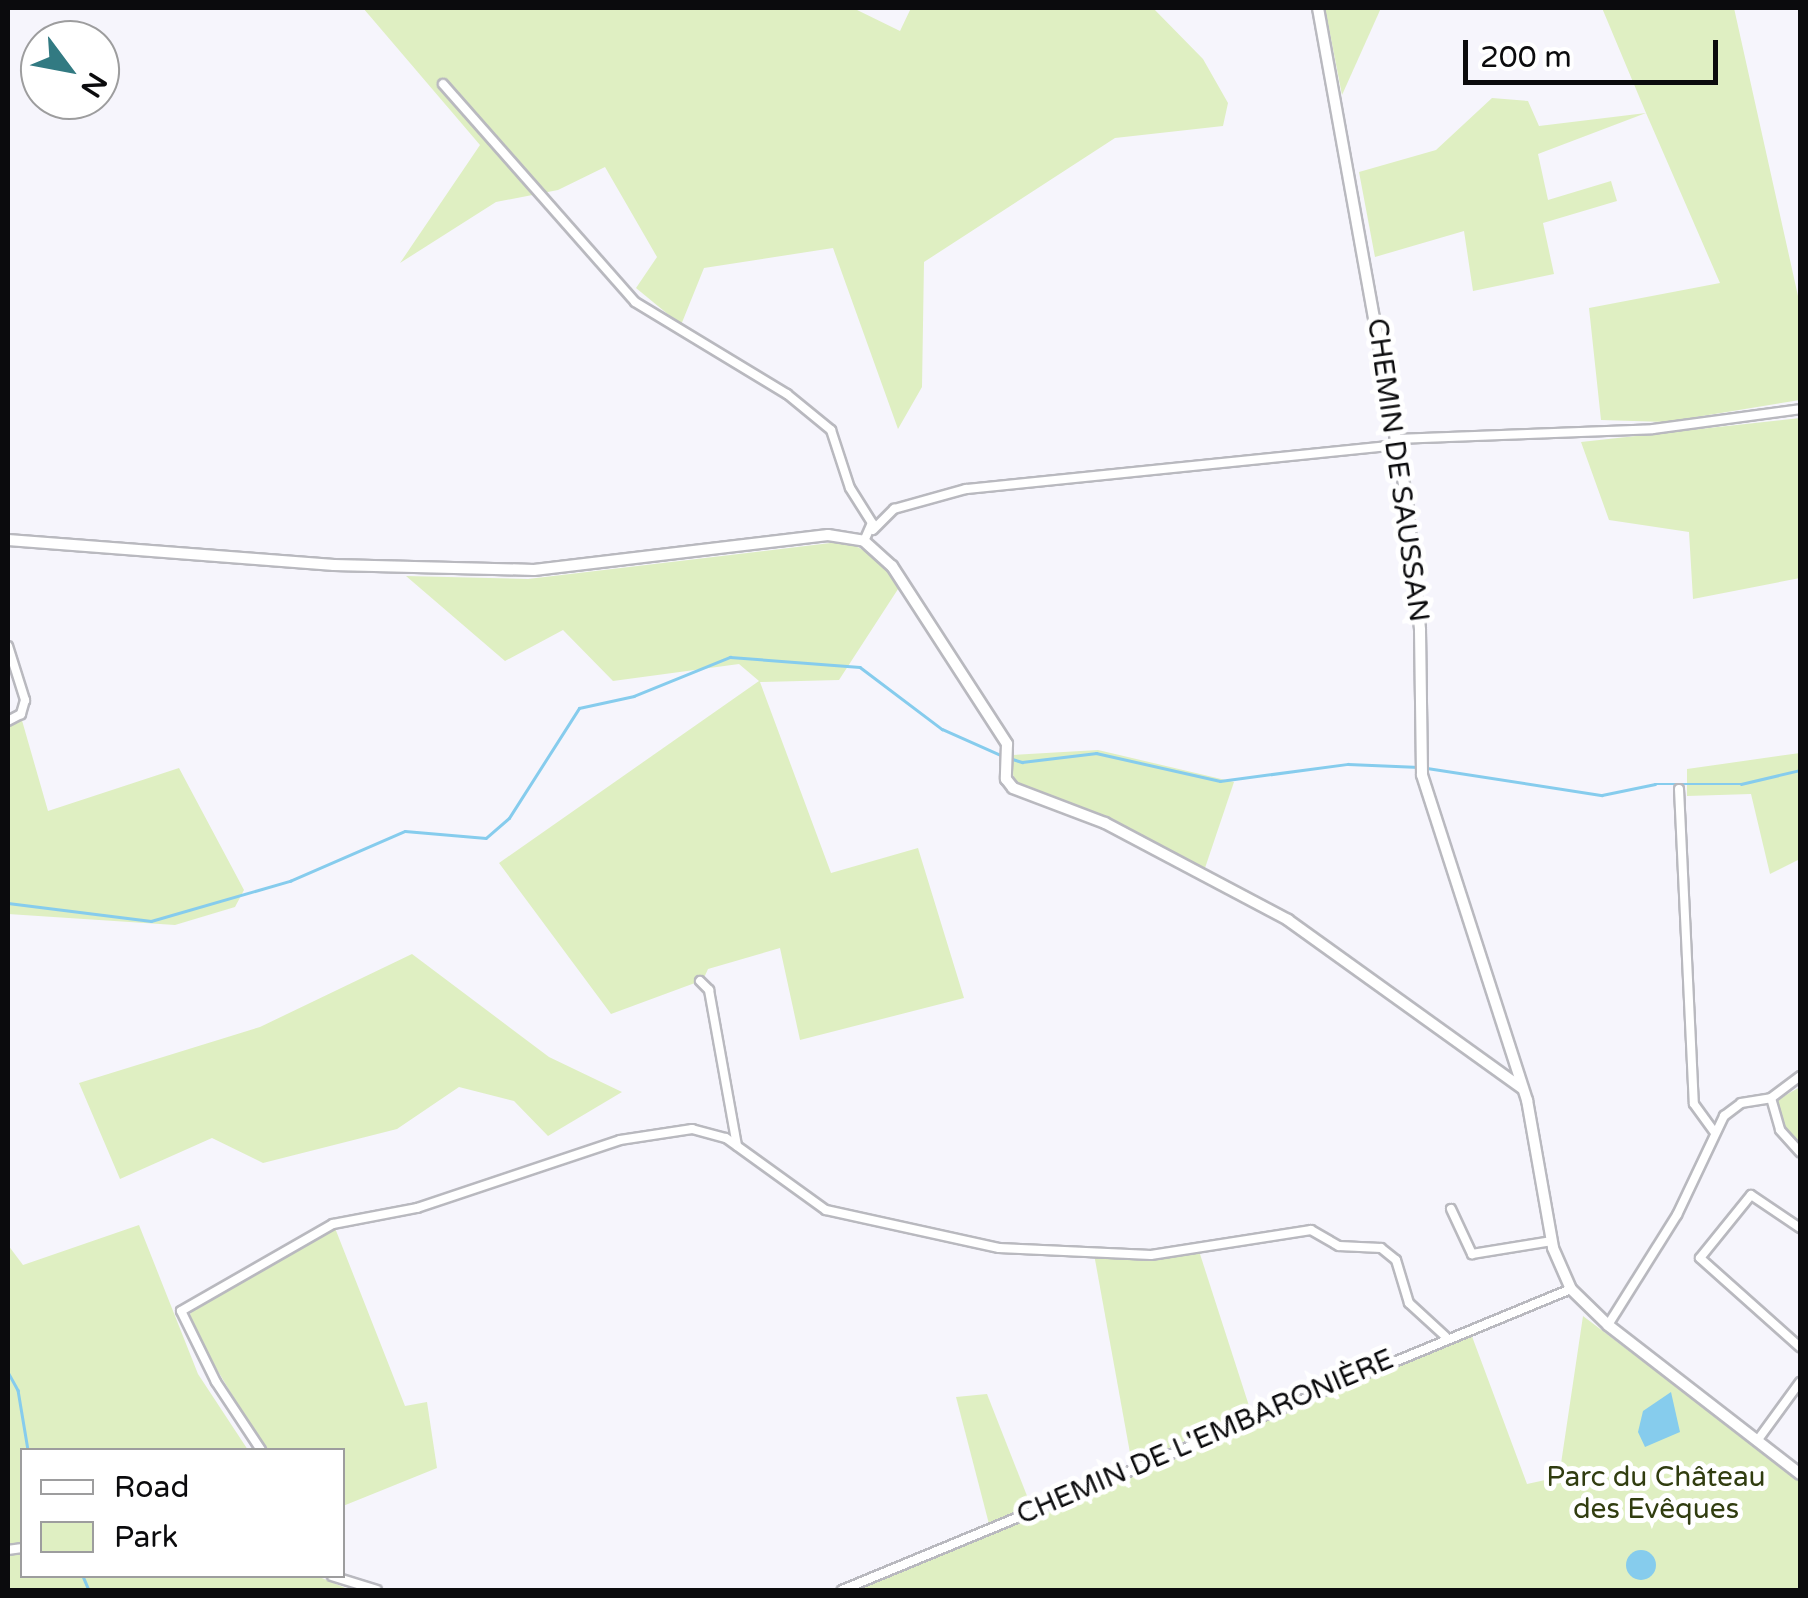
<!DOCTYPE html>
<html>
<head>
<meta charset="utf-8">
<style>
  body { margin:0 }
  #map { position:relative; width:1808px; height:1598px; overflow:hidden; background:#f6f5fc; font-family:"Varela Round",sans-serif }
  div>[style] { position:absolute }
  .green>* { inset:0; background:#dfefc2 }
  .water>* { inset:0; background:#86cced }
  .round { border-radius:50% }
  .stream>* { height:2.5px; margin:-1.25px; padding:0 1.25px; transform-origin:1.25px; border-radius:1.25px; background:#86cced }
  .roads { filter:drop-shadow(2px 0 #b9b9bf) drop-shadow(-2px 0 #b9b9bf) drop-shadow(0 2px #b9b9bf) drop-shadow(0 -2px #b9b9bf) }
  .minor>* { height:8px; margin:-4px; padding:0 4px; transform-origin:4px; border-radius:4px; background:#fff }
  .tertiary>* { height:10px; margin:-5px; padding:0 5px; transform-origin:5px; border-radius:5px; background:#fff }
  span { translate:-50% -50%; white-space:nowrap; text-align:center; line-height:1.15; -webkit-text-stroke:10px #fff; paint-order:stroke }
  .street-label { font-size:28px; color:#0b0b0d }
  .park-label { font-size:28px; color:#313d10 }
  .frame { position:absolute; inset:0; border:10px solid #0b0b0d; pointer-events:none }
  .legend { position:absolute; left:20px; top:1448px; width:325px; height:130px; box-sizing:border-box; background:#fff; border:2px solid #9d9d9e; margin:0; padding:12px 18px; list-style:none; font-size:30px; color:#0b0b0d }
  .legend li { display:flex; align-items:center; gap:20px; height:50px }
  .legend b { width:50px; border:2px solid #9d9d9e }
  .north { position:absolute; left:20px; top:20px; width:100px; height:100px; box-sizing:border-box; background:#fff; border:2px solid #9d9d9e; border-radius:50%; rotate:122deg; font-size:28px; font-weight:700; line-height:40px; text-align:center; color:#0b0b0d }
  .north::after { content:''; display:block; margin:auto; width:35px; height:45px; background:#327a82; clip-path:polygon(50% 0,100% 100%,50% 72%,0 100%) }
  .scale { position:absolute; left:1463px; top:40px; width:255px; height:45px; box-sizing:border-box; border:5px solid #0b0b0d; border-top:0; padding-left:12px; font-size:30px; line-height:35px; white-space:nowrap; color:#0b0b0d; -webkit-text-stroke:8px #fff; paint-order:stroke }
</style>
</head>
<body>
<div id="map">
  <div class="green">
    <i style="clip-path:polygon(363px 8px,853px 8px,900px 31px,911px 8px,1153px 8px,1203px 59px,1228px 103px,1223px 126px,1115px 138px,924px 262px,922px 387px,898px 429px,833px 248px,704px 268px,681px 325px,636px 288px,657px 257px,605px 167px,558px 190px,496px 202px,400px 263px,480px 145px)"></i>
    <i style="clip-path:polygon(1325px 8px,1381px 8px,1342px 95px)"></i>
    <i style="clip-path:polygon(1602px 8px,1734px 8px,1800px 305px,1800px 400px,1666px 422px,1601px 420px,1589px 308px,1720px 283px,1646px 113px,1538px 154px,1548px 200px,1611px 181px,1617px 201px,1543px 223px,1554px 274px,1473px 291px,1464px 231px,1375px 257px,1359px 172px,1436px 150px,1492px 98px,1528px 101px,1539px 126px,1646px 113px)"></i>
    <i style="clip-path:polygon(1800px 418px,1800px 578px,1693px 599px,1689px 532px,1609px 520px,1581px 442px)"></i>
    <i style="clip-path:polygon(847px 541px,882px 561px,900px 586px,839px 680px,760px 682px,831px 873px,918px 848px,964px 998px,800px 1040px,780px 948px,708px 969px,703px 980px,611px 1014px,499px 863px,759px 681px,739px 664px,613px 681px,563px 630px,505px 661px,406px 576px,528px 579px)"></i>
    <i style="clip-path:polygon(21px 717px,48px 811px,179px 768px,244px 890px,235px 907px,175px 925px,8px 914px,8px 726px)"></i>
    <i style="clip-path:polygon(1098px 750px,1234px 782px,1205px 868px,1017px 783px,1009px 767px,1012px 755px)"></i>
    <i style="clip-path:polygon(1800px 753px,1800px 859px,1770px 874px,1751px 794px,1687px 796px,1687px 769px)"></i>
    <i style="clip-path:polygon(412px 954px,549px 1057px,622px 1092px,548px 1136px,514px 1101px,459px 1087px,397px 1129px,263px 1163px,212px 1138px,120px 1179px,79px 1083px,260px 1027px)"></i>
    <i style="clip-path:polygon(1800px 1087px,1800px 1144px,1787px 1131px,1777px 1100px)"></i>
    <i style="clip-path:polygon(139px 1225px,198px 1374px,248px 1450px,22px 1450px,22px 1542px,8px 1544px,8px 1245px,23px 1265px)"></i>
    <i style="clip-path:polygon(335px 1228px,405px 1406px,427px 1402px,437px 1468px,343px 1506px,342px 1450px,265px 1450px,188px 1321px,193px 1306px)"></i>
    <i style="clip-path:polygon(1199px 1251px,1251px 1412px,1132px 1464px,1094px 1254px)"></i>
    <i style="clip-path:polygon(1583px 1316px,1800px 1480px,1800px 1590px,854px 1590px,1470px 1331px,1527px 1484px,1559px 1477px)"></i>
    <i style="clip-path:polygon(987px 1394px,1031px 1506px,989px 1524px,956px 1397px)"></i>
    <i style="clip-path:polygon(22px 1551px,22px 1576px,317px 1576px,350px 1590px,8px 1590px,8px 1554px)"></i>
  </div>
  <div class="water">
    <i style="clip-path:polygon(1671px 1392px,1680px 1432px,1645px 1447px,1638px 1432px,1643px 1411px)"></i>
    <i class="round" style="left:1626px;top:1550px;width:30px;height:30px"></i>
  </div>
  <div class="stream">
    <i style="left:1009px;top:758px;width:14px;rotate:17deg"></i>
    <i style="left:1022px;top:762px;width:75px;rotate:-6.9deg"></i>
    <i style="left:1096px;top:753px;width:127px;rotate:12.7deg"></i>
    <i style="left:1220px;top:781px;width:129px;rotate:-7.6deg"></i>
    <i style="left:1348px;top:764px;width:71px;rotate:2.4deg"></i>
    <i style="left:1427px;top:768px;width:177px;rotate:8.8deg"></i>
    <i style="left:1602px;top:795px;width:54px;rotate:-11.7deg"></i>
    <i style="left:1655px;top:784px;width:86px"></i>
    <i style="left:1741px;top:784px;width:61px;rotate:-13.3deg"></i>
    <i style="left:8px;top:903px;width:144px;rotate:7.2deg"></i>
    <i style="left:151px;top:921px;width:145px;rotate:-16.1deg"></i>
    <i style="left:290px;top:881px;width:125px;rotate:-23.5deg"></i>
    <i style="left:405px;top:831px;width:81px;rotate:4.9deg"></i>
    <i style="left:486px;top:838px;width:30px;rotate:-41deg"></i>
    <i style="left:509px;top:818px;width:130px;rotate:-57.5deg"></i>
    <i style="left:579px;top:708px;width:56px;rotate:-12.3deg"></i>
    <i style="left:634px;top:696px;width:104px;rotate:-22.1deg"></i>
    <i style="left:730px;top:657px;width:130px;rotate:4.4deg"></i>
    <i style="left:860px;top:667px;width:103px;rotate:37.1deg"></i>
    <i style="left:942px;top:729px;width:64px;rotate:23.8deg"></i>
    <i style="left:8px;top:1372px;width:21px;rotate:61deg"></i>
    <i style="left:18px;top:1390px;width:61px;rotate:80.5deg"></i>
    <i style="left:83px;top:1576px;width:15px;rotate:67deg"></i>
  </div>
  <div class="roads">
    <div class="minor">
      <i style="left:443px;top:84px;width:290px;rotate:48.6deg"></i>
      <i style="left:635px;top:302px;width:178px;rotate:31.2deg"></i>
      <i style="left:787px;top:394px;width:57px;rotate:39.3deg"></i>
      <i style="left:831px;top:430px;width:61px;rotate:71.9deg"></i>
      <i style="left:850px;top:488px;width:41px;rotate:57.8deg"></i>
      <i style="left:872px;top:523px;width:20px;rotate:114deg"></i>
      <i style="left:1396px;top:439px;width:257px;rotate:-2.2deg"></i>
      <i style="left:1653px;top:429px;width:148px;rotate:-7.7deg"></i>
      <i style="left:873px;top:530px;width:30px;rotate:-45deg"></i>
      <i style="left:894px;top:509px;width:75px;rotate:-15.5deg"></i>
      <i style="left:966px;top:489px;width:433px;rotate:-5.8deg"></i>
      <i style="left:8px;top:646px;width:57px;rotate:72.5deg"></i>
      <i style="left:25px;top:700px;width:15px;rotate:106deg"></i>
      <i style="left:21px;top:714px;width:15px;rotate:152deg"></i>
      <i style="left:1679px;top:789px;width:315px;rotate:87.3deg"></i>
      <i style="left:1694px;top:1104px;width:34px;rotate:54deg"></i>
      <i style="left:700px;top:981px;width:13px;rotate:45deg"></i>
      <i style="left:709px;top:990px;width:158px;rotate:79.8deg"></i>
      <i style="left:1771px;top:1098px;width:33px;rotate:74deg"></i>
      <i style="left:1780px;top:1130px;width:30px;rotate:48deg"></i>
      <i style="left:1451px;top:1209px;width:50px;rotate:65deg"></i>
      <i style="left:1472px;top:1254px;width:81px;rotate:-9.2deg"></i>
      <i style="left:1800px;top:1228px;width:59px;rotate:-146deg"></i>
      <i style="left:1751px;top:1195px;width:81px;rotate:129deg"></i>
      <i style="left:1700px;top:1258px;width:134px;rotate:41.7deg"></i>
      <i style="left:1608px;top:1325px;width:130px;rotate:-57.9deg"></i>
      <i style="left:1677px;top:1215px;width:110px;rotate:-64.6deg"></i>
      <i style="left:1724px;top:1116px;width:21px;rotate:-37deg"></i>
      <i style="left:1741px;top:1103px;width:30px;rotate:-9deg"></i>
      <i style="left:1771px;top:1098px;width:36px;rotate:-37deg"></i>
      <i style="left:1757px;top:1441px;width:73px;rotate:-53.9deg"></i>
      <i style="left:261px;top:1450px;width:82px;rotate:-123.5deg"></i>
      <i style="left:216px;top:1382px;width:79px;rotate:-116.2deg"></i>
      <i style="left:181px;top:1311px;width:175px;rotate:-29.8deg"></i>
      <i style="left:333px;top:1224px;width:86px;rotate:-10.8deg"></i>
      <i style="left:417px;top:1208px;width:214px;rotate:-18.5deg"></i>
      <i style="left:620px;top:1140px;width:73px;rotate:-8.7deg"></i>
      <i style="left:692px;top:1129px;width:35px;rotate:15deg"></i>
      <i style="left:726px;top:1138px;width:123px;rotate:35.8deg"></i>
      <i style="left:826px;top:1210px;width:177px;rotate:12.4deg"></i>
      <i style="left:999px;top:1248px;width:152px;rotate:2.6deg"></i>
      <i style="left:1151px;top:1255px;width:162px;rotate:-8.9deg"></i>
      <i style="left:1311px;top:1230px;width:32px;rotate:30deg"></i>
      <i style="left:1339px;top:1246px;width:42px;rotate:2.7deg"></i>
      <i style="left:1381px;top:1248px;width:19px;rotate:39deg"></i>
      <i style="left:1396px;top:1260px;width:45px;rotate:73.2deg"></i>
      <i style="left:1409px;top:1303px;width:49px;rotate:42.5deg"></i>
      <i style="left:8px;top:1550px;width:14px;rotate:-8deg"></i>
      <i style="left:332px;top:1576px;width:47px;rotate:17.3deg"></i>
      <i style="left:842px;top:1590px;width:789px;rotate:-22.44deg"></i>
    </div>
    <div class="tertiary">
      <i style="left:1318px;top:8px;width:501px;rotate:79.77deg"></i>
      <i style="left:1407px;top:501px;width:130px;rotate:84.2deg"></i>
      <i style="left:1420px;top:630px;width:145px;rotate:89.2deg"></i>
      <i style="left:1422px;top:775px;width:342px;rotate:72.1deg"></i>
      <i style="left:1527px;top:1100px;width:150px;rotate:80deg"></i>
      <i style="left:1553px;top:1248px;width:45px;rotate:66.3deg"></i>
      <i style="left:1571px;top:1289px;width:52px;rotate:44.2deg"></i>
      <i style="left:1608px;top:1325px;width:243px;rotate:37.8deg"></i>
      <i style="left:8px;top:540px;width:327px;rotate:4.4deg"></i>
      <i style="left:334px;top:565px;width:200px;rotate:1.4deg"></i>
      <i style="left:534px;top:570px;width:296px;rotate:-6.8deg"></i>
      <i style="left:828px;top:535px;width:36px;rotate:9deg"></i>
      <i style="left:864px;top:541px;width:38px;rotate:42deg"></i>
      <i style="left:892px;top:566px;width:212px;rotate:57.1deg"></i>
      <i style="left:1007px;top:744px;width:35px;rotate:92deg"></i>
      <i style="left:1006px;top:779px;width:11px;rotate:52deg"></i>
      <i style="left:1013px;top:788px;width:98px;rotate:20.8deg"></i>
      <i style="left:1105px;top:823px;width:207px;rotate:27.9deg"></i>
      <i style="left:1288px;top:920px;width:288px;rotate:35.7deg"></i>
    </div>
  </div>
  <div class="street-label">
    <span style="left:1398px;top:470px;rotate:82deg">CHEMIN DE SAUSSAN</span>
    <span style="left:1205px;top:1437px;rotate:-23deg">CHEMIN DE L'EMBARONIÈRE</span>
  </div>
  <div class="park-label">
    <span style="left:1656px;top:1493px">Parc du Château<br>des Evêques</span>
  </div>
  <div class="frame"></div>
  <ul class="legend">
  <li><b style="height:12px;background:#fff"></b>Road</li>
  <li><b style="height:28px;background:#dfefc2"></b>Park</li>
  </ul>
  <div class="north">N</div>
  <div class="scale">200 m</div>
</div>
</body>
</html>
